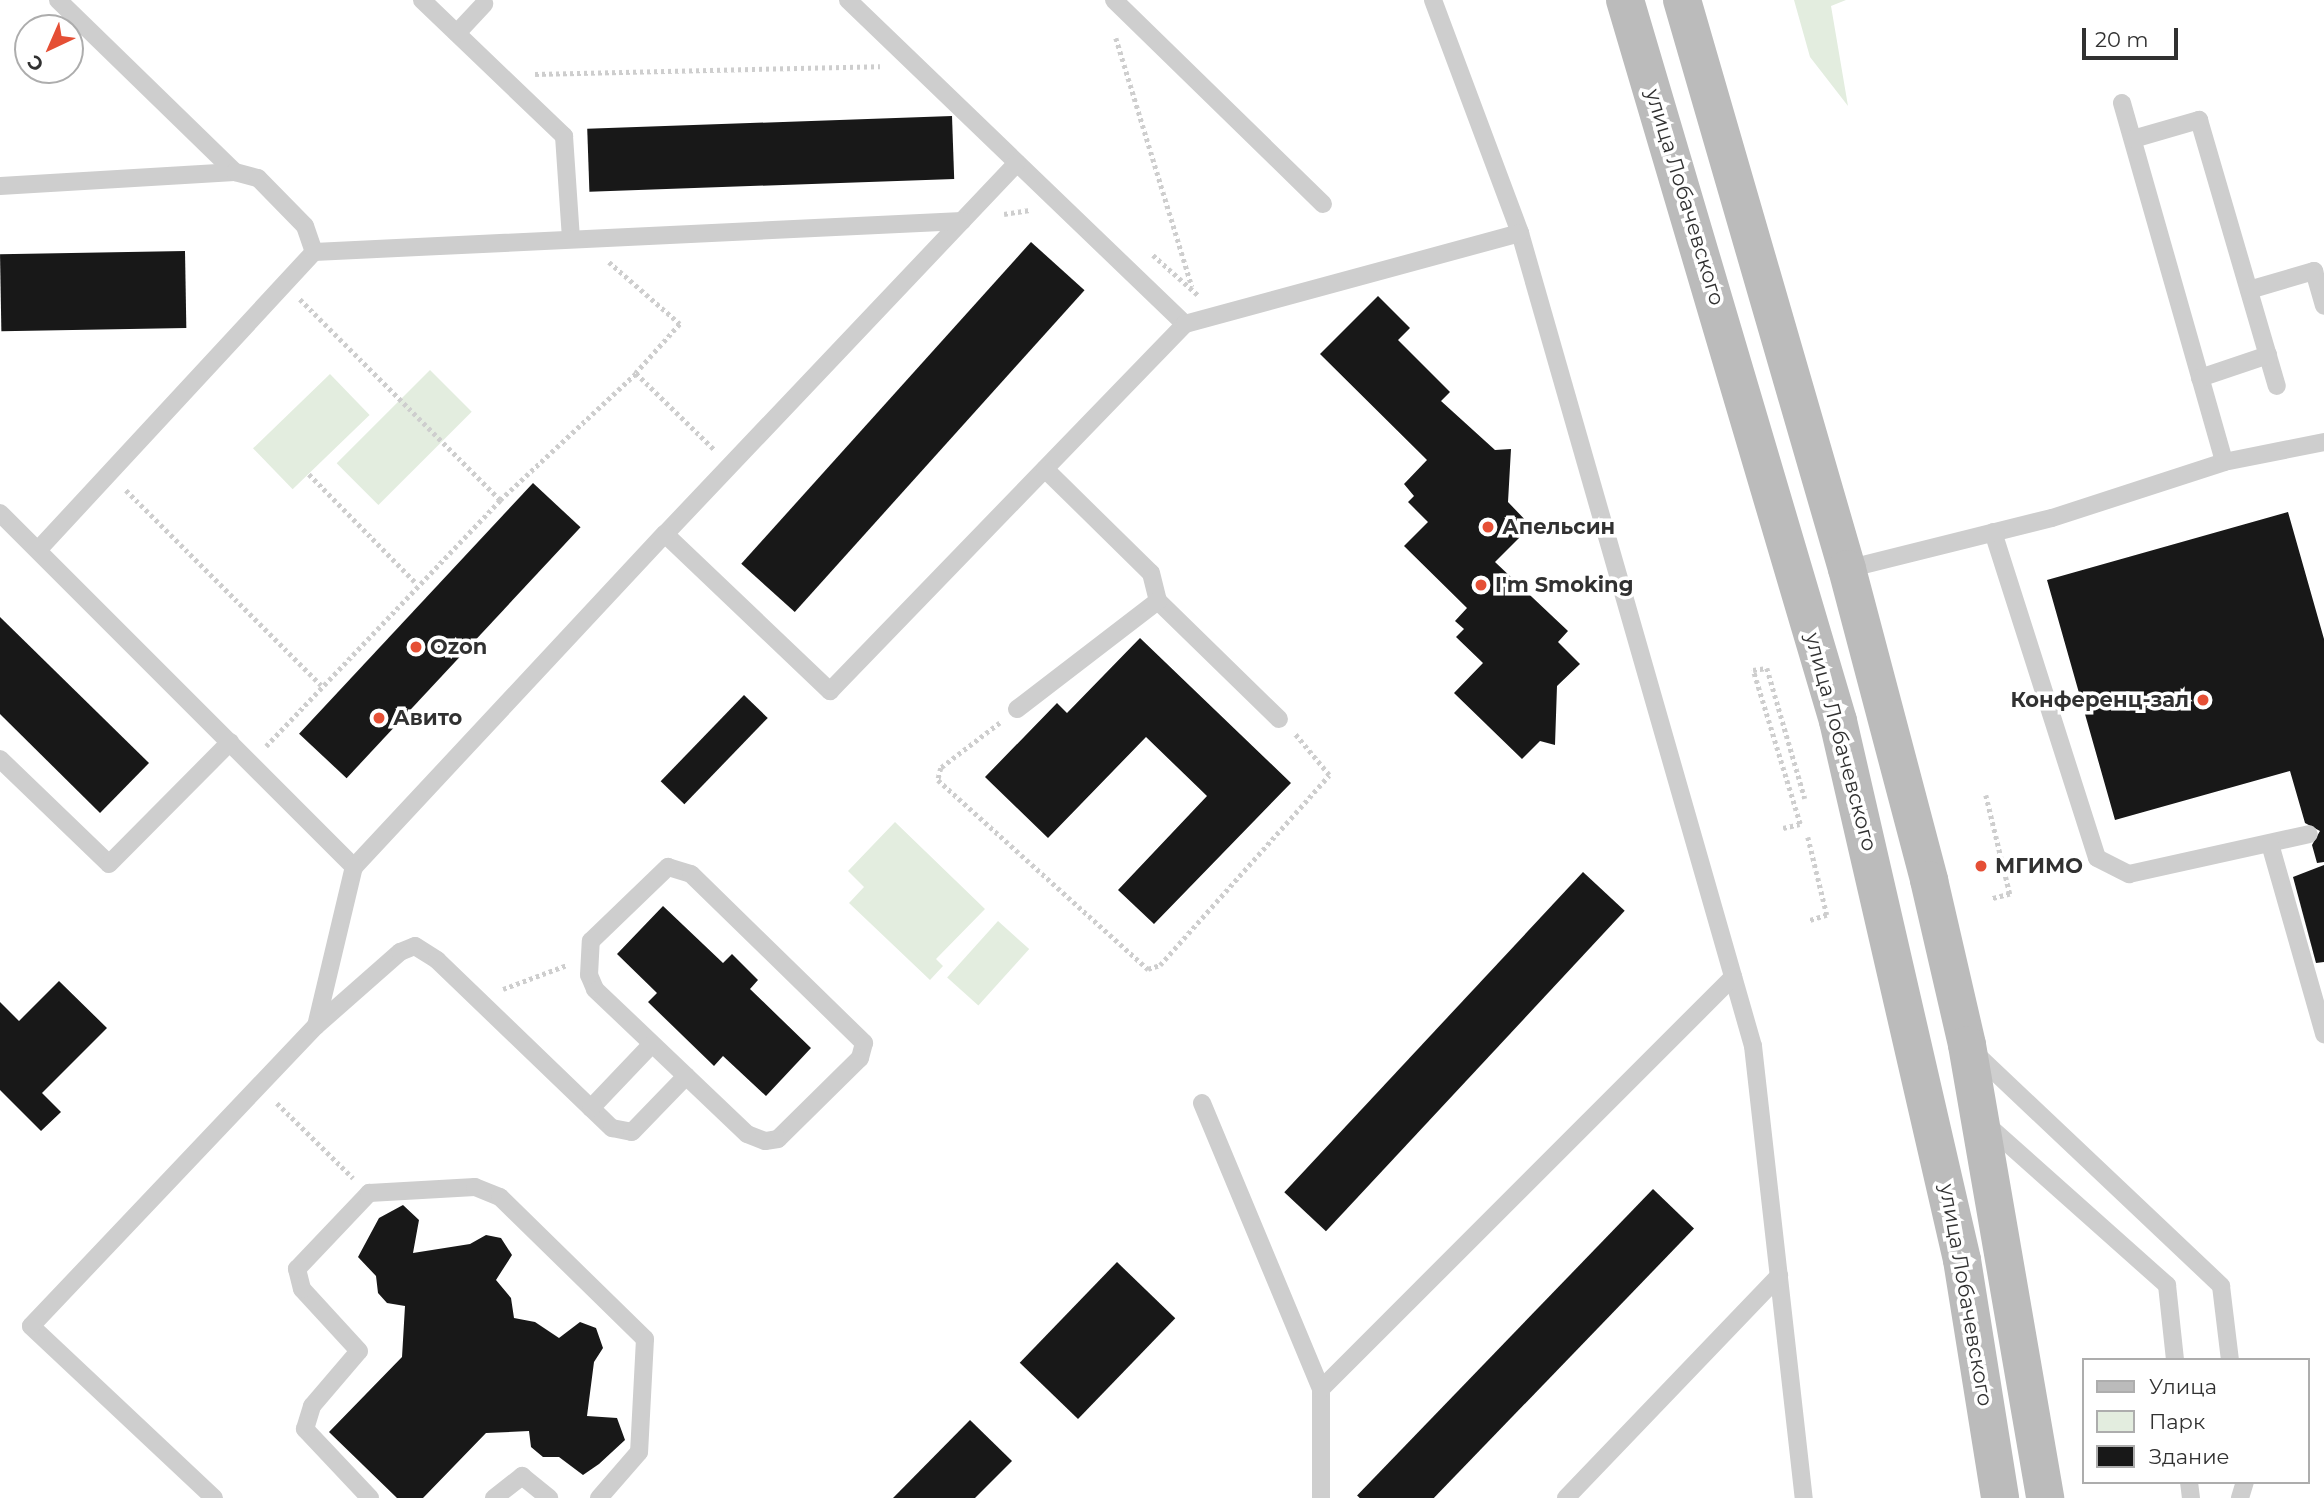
<!DOCTYPE html>
<html>
<head>
<meta charset="utf-8">
<style>
  body { margin:0 }
  #map { position:relative; width:2324px; height:1498px; overflow:hidden; background:#fff; font-family:Montserrat,sans-serif }
  div>[style] { position:absolute }
  .green>* { inset:0; background:#e3eddf; transform-origin:0 0 }
  .building>* { inset:0; background:#181818; transform-origin:0 0 }
  .path>* { height:4.5px; margin-top:-2.25px; transform-origin:0; background:repeating-linear-gradient(90deg,#cecece 0 3.5px,transparent 0 7px) }
  .service>* { height:18px; margin:-9px; padding:0 9px; transform-origin:9px; border-radius:9px; background:#cecece }
  .secondary>* { height:38px; margin:-19px; padding:0 19px; transform-origin:19px; border-radius:19px; background:#bbb }
  .dots>* { width:19px; height:19px; translate:-50% -50%; box-sizing:border-box; border:4px solid #fff; border-radius:50% }
  span { translate:-50% -50%; white-space:nowrap; text-align:center; line-height:1.15; -webkit-text-stroke:7px #fff; paint-order:stroke }
  .street-label { font-size:21px; color:#313131 }
  .poi-label { font-size:21px; color:#313131; font-weight:700 }
  .left { translate:0 -50%; text-align:left }
  .right { translate:-100% -50%; text-align:right }
  .legend { position:absolute; left:2082px; top:1358px; width:228px; height:126px; box-sizing:border-box; background:#fff; border:2px solid #adadad; margin:0; padding:9px 12px; list-style:none; font-size:21px; color:#313131 }
  .legend li { display:flex; align-items:center; gap:14px; height:35px }
  .legend b { width:35px; border:2px solid #adadad }
  .north { position:absolute; left:14px; top:14px; width:70px; height:70px; box-sizing:border-box; background:#fff; border:2px solid #adadad; border-radius:50%; rotate:224deg; font-size:19px; font-weight:700; line-height:28px; text-align:center; color:#313131 }
  .north::after { content:''; display:block; margin:auto; width:24px; height:32px; background:#e54f35; clip-path:polygon(50% 0,100% 100%,50% 72%,0 100%) }
  .scale { position:absolute; left:2082px; top:28px; width:96px; height:32px; box-sizing:border-box; border:4px solid #313131; border-top:0; padding-left:9px; font-size:21px; line-height:24px; white-space:nowrap; color:#313131; -webkit-text-stroke:5px #fff; paint-order:stroke }
</style>
</head>
<body>
<div id="map">
  <div class="green">
    <i style="clip-path:polygon(1794px 0,1846px 0,1831px 6px,1848px 106px,1810px 57px)"></i>
    <i style="left:430px;top:370px;width:59px;height:132px;rotate:45deg"></i>
    <i style="left:330px;top:374px;width:57px;height:107px;rotate:46deg"></i>
    <i style="clip-path:polygon(895px 822px,985px 909px,936px 959px,943px 966px,930px 980px,849px 903px,864px 887px,848px 871px)"></i>
    <i style="left:998px;top:921px;width:42px;height:76px;rotate:42deg"></i>
  </div>
  <div class="building">
    <i style="left:952px;top:116px;width:63px;height:365px;rotate:88deg"></i>
    <i style="left:1031px;top:242px;width:72px;height:433px;rotate:42deg"></i>
    <i style="left:185px;top:251px;width:77px;height:185px;rotate:89deg"></i>
    <i style="clip-path:polygon(1378px 296px,1410px 328px,1398px 340px,1450px 392px,1441px 401px,1495px 450px,1511px 449px,1508px 502px,1531px 526px,1495px 562px,1568px 631px,1558px 642px,1580px 664px,1557px 686px,1555px 745px,1540px 741px,1522px 759px,1454px 693px,1483px 663px,1456px 637px,1464px 629px,1455px 621px,1467px 608px,1404px 546px,1428px 522px,1408px 502px,1414px 496px,1404px 484px,1427px 460px,1320px 354px)"></i>
    <i style="left:533px;top:483px;width:65px;height:343px;rotate:43deg"></i>
    <i style="clip-path:polygon(2288px 512px,2324px 639px,2324px 862px,2317px 863px,2312px 845px,2320px 831px,2305px 823px,2290px 771px,2115px 820px,2047px 580px)"></i>
    <i style="clip-path:polygon(0 617px,149px 763px,100px 813px,0 714px)"></i>
    <i style="clip-path:polygon(1140px 638px,1291px 783px,1154px 924px,1118px 890px,1207px 796px,1146px 737px,1048px 838px,985px 777px,1057px 703px,1067px 713px)"></i>
    <i style="left:744px;top:695px;width:33px;height:120px;rotate:44deg"></i>
    <i style="clip-path:polygon(2324px 865px,2324px 962px,2316px 963px,2293px 877px)"></i>
    <i style="left:1583px;top:872px;width:57px;height:438px;rotate:43deg"></i>
    <i style="clip-path:polygon(663px 906px,723px 963px,732px 954px,758px 980px,750px 989px,811px 1048px,766px 1096px,723px 1056px,714px 1066px,648px 1002px,657px 993px,617px 954px)"></i>
    <i style="clip-path:polygon(59px 981px,107px 1028px,42px 1093px,61px 1112px,41px 1131px,0 1090px,0 1002px,19px 1021px)"></i>
    <i style="left:1653px;top:1189px;width:57px;height:426px;rotate:44deg"></i>
    <i style="clip-path:polygon(403px 1205px,419px 1220px,413px 1253px,470px 1244px,486px 1235px,501px 1238px,512px 1255px,496px 1280px,511px 1298px,514px 1318px,535px 1322px,559px 1338px,580px 1322px,596px 1328px,603px 1348px,594px 1362px,587px 1416px,617px 1418px,625px 1440px,599px 1464px,583px 1475px,559px 1457px,543px 1457px,531px 1447px,529px 1431px,486px 1433px,423px 1498px,397px 1498px,329px 1432px,402px 1357px,405px 1306px,387px 1303px,378px 1293px,376px 1276px,358px 1257px,379px 1218px)"></i>
    <i style="left:1117px;top:1262px;width:81px;height:140px;rotate:44deg"></i>
    <i style="clip-path:polygon(970px 1420px,1012px 1461px,975px 1498px,893px 1498px)"></i>
  </div>
  <div class="path">
    <i style="left:1116px;top:38px;width:260px;rotate:73deg"></i>
    <i style="left:535px;top:74px;width:345px;rotate:-1.3deg"></i>
    <i style="left:1004px;top:214px;width:26px;rotate:-9deg"></i>
    <i style="left:1153px;top:255px;width:62px;rotate:41.7deg"></i>
    <i style="left:609px;top:262px;width:94px;rotate:41.1deg"></i>
    <i style="left:680px;top:324px;width:66px;rotate:131.9deg"></i>
    <i style="left:636px;top:373px;width:110px;rotate:44.3deg"></i>
    <i style="left:300px;top:299px;width:284px;rotate:45.1deg"></i>
    <i style="left:309px;top:474px;width:154px;rotate:45.5deg"></i>
    <i style="left:126px;top:490px;width:276px;rotate:45deg"></i>
    <i style="left:1000px;top:723px;width:74px;rotate:142.7deg"></i>
    <i style="left:941px;top:768px;width:12px;rotate:104deg"></i>
    <i style="left:938px;top:780px;width:283px;rotate:42deg"></i>
    <i style="left:1148px;top:969px;width:13px;rotate:-18deg"></i>
    <i style="left:1160px;top:965px;width:254px;rotate:-48.3deg"></i>
    <i style="left:1329px;top:775px;width:53px;rotate:-129.7deg"></i>
    <i style="left:266px;top:746px;width:340px;rotate:-46.4deg"></i>
    <i style="left:500px;top:500px;width:186px;rotate:-43deg"></i>
    <i style="left:1986px;top:795px;width:102px;rotate:76.4deg"></i>
    <i style="left:2010px;top:894px;width:20px;rotate:165deg"></i>
    <i style="left:1783px;top:828px;width:17px;rotate:-13deg"></i>
    <i style="left:1800px;top:824px;width:161px;rotate:-107deg"></i>
    <i style="left:1753px;top:670px;width:14px;rotate:-8deg"></i>
    <i style="left:1767px;top:668px;width:136px;rotate:73.8deg"></i>
    <i style="left:1808px;top:837px;width:80px;rotate:76.3deg"></i>
    <i style="left:1827px;top:915px;width:19px;rotate:162deg"></i>
    <i style="left:503px;top:989px;width:68px;rotate:-20.6deg"></i>
    <i style="left:277px;top:1103px;width:107px;rotate:44.6deg"></i>
  </div>
  <div class="service">
    <i style="left:58px;top:0;width:247px;rotate:44.2deg"></i>
    <i style="left:422px;top:0;width:197px;rotate:43.8deg"></i>
    <i style="left:564px;top:136px;width:103px;rotate:86.1deg"></i>
    <i style="left:848px;top:0;width:467px;rotate:43.9deg"></i>
    <i style="left:1114px;top:0;width:292px;rotate:44.3deg"></i>
    <i style="left:1433px;top:0;width:249px;rotate:69.5deg"></i>
    <i style="left:1520px;top:233px;width:846px;rotate:74.01deg"></i>
    <i style="left:1753px;top:1046px;width:455px;rotate:83.6deg"></i>
    <i style="left:457px;top:33px;width:40px;rotate:-47deg"></i>
    <i style="left:2122px;top:103px;width:373px;rotate:74.1deg"></i>
    <i style="left:2133px;top:139px;width:69px;rotate:-16.1deg"></i>
    <i style="left:2199px;top:120px;width:277px;rotate:73.7deg"></i>
    <i style="left:1017px;top:163px;width:511px;rotate:133.49deg"></i>
    <i style="left:665px;top:534px;width:228px;rotate:43.6deg"></i>
    <i style="left:830px;top:691px;width:511px;rotate:-45.95deg"></i>
    <i style="left:1185px;top:324px;width:347px;rotate:-15.2deg"></i>
    <i style="left:0;top:186px;width:235px;rotate:-3.4deg"></i>
    <i style="left:235px;top:172px;width:24px;rotate:15deg"></i>
    <i style="left:258px;top:178px;width:67px;rotate:45.6deg"></i>
    <i style="left:305px;top:226px;width:28px;rotate:71deg"></i>
    <i style="left:314px;top:252px;width:406px;rotate:132.8deg"></i>
    <i style="left:314px;top:252px;width:649px;rotate:-2.74deg"></i>
    <i style="left:2249px;top:290px;width:68px;rotate:-16.3deg"></i>
    <i style="left:2314px;top:271px;width:36px;rotate:74deg"></i>
    <i style="left:2200px;top:378px;width:72px;rotate:-18.7deg"></i>
    <i style="left:1045px;top:469px;width:148px;rotate:44.5deg"></i>
    <i style="left:1151px;top:573px;width:29px;rotate:76deg"></i>
    <i style="left:1158px;top:601px;width:169px;rotate:44.3deg"></i>
    <i style="left:0;top:513px;width:501px;rotate:45deg"></i>
    <i style="left:354px;top:867px;width:456px;rotate:-47deg"></i>
    <i style="left:1993px;top:532px;width:342px;rotate:72.3deg"></i>
    <i style="left:2097px;top:858px;width:36px;rotate:27deg"></i>
    <i style="left:2129px;top:874px;width:184px;rotate:-12.5deg"></i>
    <i style="left:1847px;top:569px;width:211px;rotate:-14deg"></i>
    <i style="left:2052px;top:518px;width:181px;rotate:-18deg"></i>
    <i style="left:2224px;top:462px;width:102px;rotate:-11.3deg"></i>
    <i style="left:1017px;top:709px;width:178px;rotate:-37.5deg"></i>
    <i style="left:0;top:759px;width:151px;rotate:43.9deg"></i>
    <i style="left:109px;top:864px;width:172px;rotate:-45.2deg"></i>
    <i style="left:2270px;top:844px;width:198px;rotate:74.1deg"></i>
    <i style="left:668px;top:867px;width:24px;rotate:17deg"></i>
    <i style="left:691px;top:874px;width:242px;rotate:44.3deg"></i>
    <i style="left:864px;top:1043px;width:16px;rotate:105deg"></i>
    <i style="left:860px;top:1058px;width:115px;rotate:135.4deg"></i>
    <i style="left:778px;top:1139px;width:13px;rotate:171deg"></i>
    <i style="left:765px;top:1141px;width:19px;rotate:-159deg"></i>
    <i style="left:747px;top:1134px;width:210px;rotate:-136.4deg"></i>
    <i style="left:595px;top:989px;width:15px;rotate:-113deg"></i>
    <i style="left:589px;top:975px;width:34px;rotate:-87deg"></i>
    <i style="left:591px;top:941px;width:107px;rotate:-43.9deg"></i>
    <i style="left:316px;top:1026px;width:163px;rotate:-76.6deg"></i>
    <i style="left:1975px;top:1053px;width:339px;rotate:43.4deg"></i>
    <i style="left:2221px;top:1286px;width:75px;rotate:83.1deg"></i>
    <i style="left:1202px;top:1103px;width:310px;rotate:67.4deg"></i>
    <i style="left:1321px;top:1389px;width:109px;rotate:90deg"></i>
    <i style="left:591px;top:1108px;width:29px;rotate:44deg"></i>
    <i style="left:612px;top:1128px;width:20px;rotate:11deg"></i>
    <i style="left:632px;top:1132px;width:78px;rotate:-46deg"></i>
    <i style="left:1985px;top:1123px;width:244px;rotate:41.7deg"></i>
    <i style="left:2167px;top:1285px;width:75px;rotate:83.9deg"></i>
    <i style="left:1321px;top:1389px;width:583px;rotate:-45deg"></i>
    <i style="left:2189px;top:1482px;width:16px;rotate:83deg"></i>
    <i style="left:214px;top:1498px;width:251px;rotate:-136.8deg"></i>
    <i style="left:31px;top:1326px;width:414px;rotate:-46.5deg"></i>
    <i style="left:316px;top:1026px;width:112px;rotate:-41.4deg"></i>
    <i style="left:400px;top:952px;width:16px;rotate:-22deg"></i>
    <i style="left:415px;top:946px;width:26px;rotate:32deg"></i>
    <i style="left:437px;top:960px;width:214px;rotate:43.9deg"></i>
    <i style="left:591px;top:1108px;width:88px;rotate:-46.4deg"></i>
    <i style="left:370px;top:1498px;width:95px;rotate:-133.3deg"></i>
    <i style="left:305px;top:1429px;width:24px;rotate:-73deg"></i>
    <i style="left:312px;top:1406px;width:72px;rotate:-49.5deg"></i>
    <i style="left:359px;top:1351px;width:84px;rotate:-132.6deg"></i>
    <i style="left:302px;top:1289px;width:21px;rotate:-104deg"></i>
    <i style="left:297px;top:1269px;width:105px;rotate:-46.5deg"></i>
    <i style="left:369px;top:1193px;width:106px;rotate:-3.2deg"></i>
    <i style="left:475px;top:1187px;width:27px;rotate:22deg"></i>
    <i style="left:500px;top:1197px;width:203px;rotate:44.4deg"></i>
    <i style="left:645px;top:1339px;width:113px;rotate:93deg"></i>
    <i style="left:639px;top:1452px;width:61px;rotate:131deg"></i>
    <i style="left:494px;top:1498px;width:36px;rotate:-38deg"></i>
    <i style="left:522px;top:1476px;width:35px;rotate:39deg"></i>
    <i style="left:1566px;top:1498px;width:308px;rotate:-46.2deg"></i>
    <i style="left:2240px;top:1498px;width:17px;rotate:-73deg"></i>
  </div>
  <div class="secondary">
    <i style="left:1625px;top:0;width:752px;rotate:73.54deg"></i>
    <i style="left:1838px;top:721px;width:553px;rotate:77.04deg"></i>
    <i style="left:1962px;top:1260px;width:241px;rotate:80.9deg"></i>
    <i style="left:1682px;top:0;width:592px;rotate:73.83deg"></i>
    <i style="left:1847px;top:569px;width:322px;rotate:75.2deg"></i>
    <i style="left:1929px;top:880px;width:169px;rotate:77deg"></i>
    <i style="left:1967px;top:1045px;width:460px;rotate:80.2deg"></i>
  </div>
  <div class="dots">
    <i style="left:1488px;top:527px;background:#e54f35"></i>
    <i style="left:1481px;top:585px;background:#e54f35"></i>
    <i style="left:416px;top:647px;background:#e54f35"></i>
    <i style="left:2203px;top:700px;background:#e54f35"></i>
    <i style="left:379px;top:718px;background:#e54f35"></i>
    <i style="left:1981px;top:866px;background:#e54f35"></i>
  </div>
  <div class="street-label">
    <span style="left:1685px;top:197px;rotate:73deg">улица Лобачевского</span>
    <span style="left:1841px;top:742px;rotate:75deg">улица Лобачевского</span>
    <span style="left:1966px;top:1295px;rotate:80deg">улица Лобачевского</span>
  </div>
  <div class="poi-label">
    <span class="left" style="left:1502px;top:527px">Апельсин</span>
    <span class="left" style="left:1495px;top:585px">I'm Smoking</span>
    <span class="left" style="left:430px;top:647px">Ozon</span>
    <span class="right" style="left:2189px;top:700px">Конференц-зал</span>
    <span class="left" style="left:393px;top:718px">Авито</span>
    <span class="left" style="left:1995px;top:866px">МГИМО</span>
  </div>
  <ul class="legend">
  <li><b style="height:9px;background:#bbb"></b>Улица</li>
  <li><b style="height:19px;background:#e3eddf"></b>Парк</li>
  <li><b style="height:19px;background:#181818"></b>Здание</li>
  </ul>
  <div class="north">С</div>
  <div class="scale">20 m</div>
</div>
</body>
</html>
